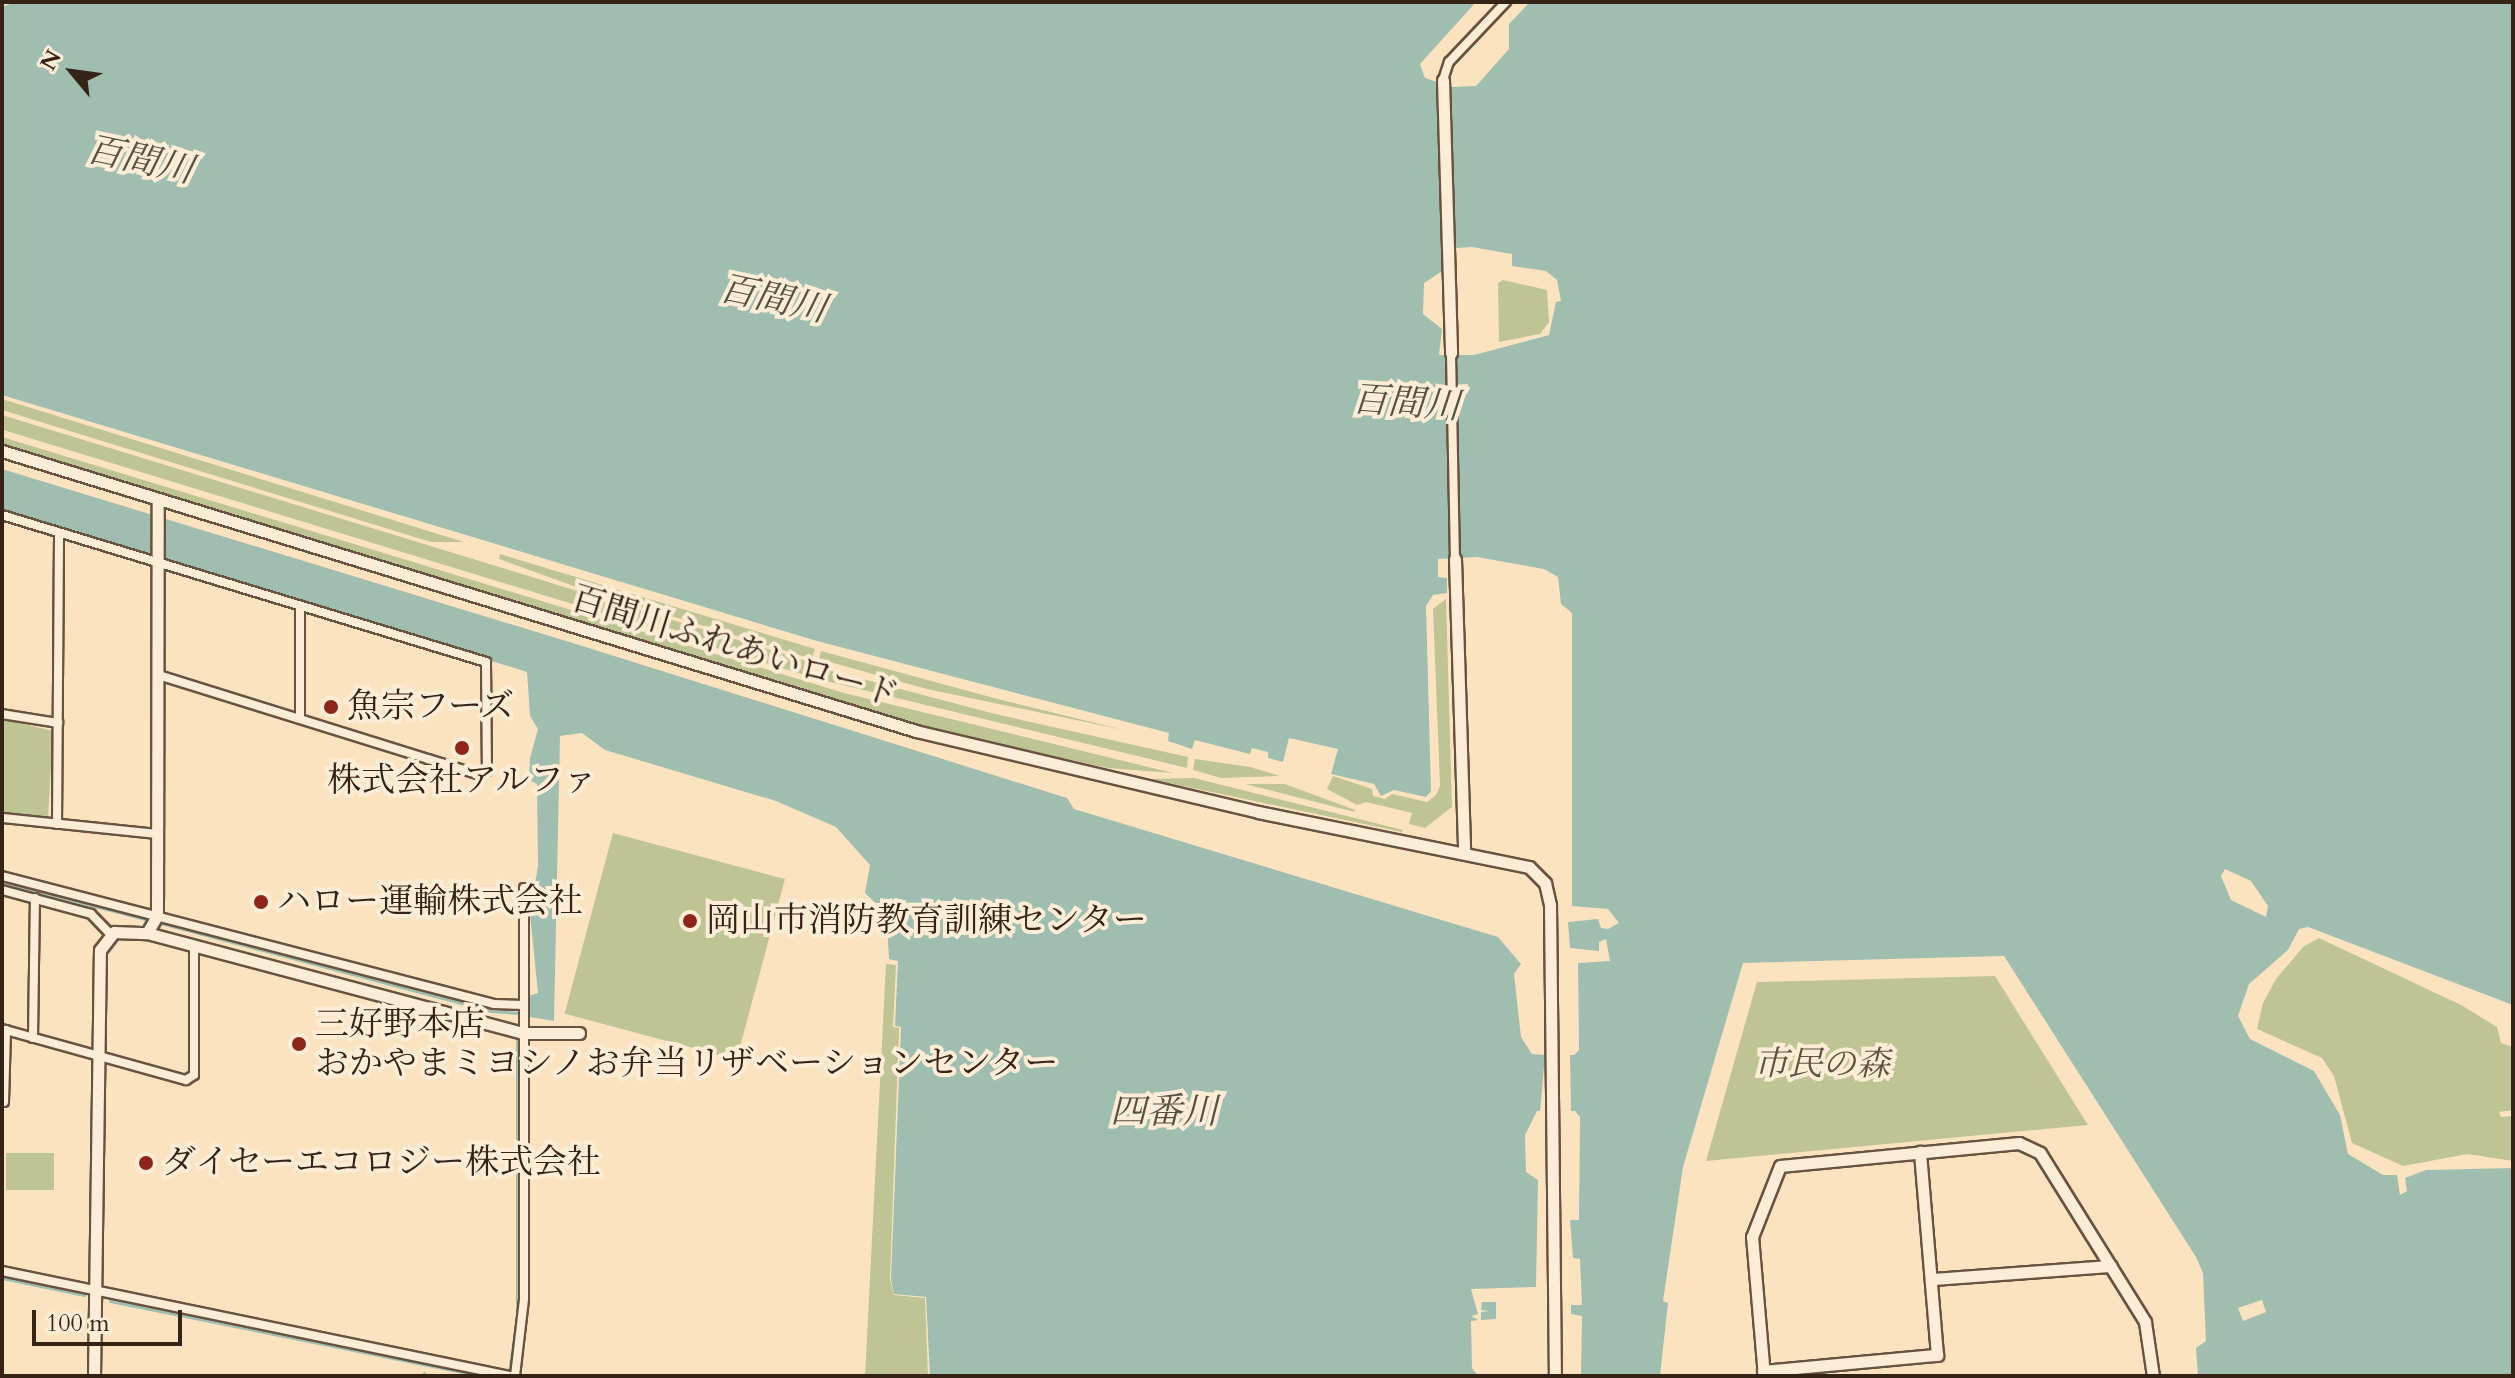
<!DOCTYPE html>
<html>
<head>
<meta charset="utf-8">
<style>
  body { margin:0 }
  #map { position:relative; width:2515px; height:1378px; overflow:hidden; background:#fce3c0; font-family:Cardo,"Noto Serif JP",serif }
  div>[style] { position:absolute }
  .green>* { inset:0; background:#bec493; transform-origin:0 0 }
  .water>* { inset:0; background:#9fbeb0 }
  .pier>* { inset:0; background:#fce3c0 }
  .stream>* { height:3px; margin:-1.5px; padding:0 1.5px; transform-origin:1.5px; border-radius:1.5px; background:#9fbeb0 }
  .roads { filter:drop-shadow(2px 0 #675340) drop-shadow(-2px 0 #675340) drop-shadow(0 2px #675340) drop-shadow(0 -2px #675340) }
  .street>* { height:8px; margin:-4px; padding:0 4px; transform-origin:4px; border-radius:4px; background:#fdedd6 }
  .secondary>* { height:11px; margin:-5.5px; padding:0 5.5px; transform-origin:5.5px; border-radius:5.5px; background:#fdedd6 }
  .dots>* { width:22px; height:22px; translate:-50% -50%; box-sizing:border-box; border:4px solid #fdedd6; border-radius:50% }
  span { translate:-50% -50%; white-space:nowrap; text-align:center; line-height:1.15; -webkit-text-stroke:8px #fdedd6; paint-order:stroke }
  .street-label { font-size:34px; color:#352316 }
  .poi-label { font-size:34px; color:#352316 }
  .left { translate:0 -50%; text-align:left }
  .park-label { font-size:34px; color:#5e533c; font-style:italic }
  .water-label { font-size:36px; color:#555244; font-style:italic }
  .frame { position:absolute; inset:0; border:4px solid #352316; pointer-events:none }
  .north { position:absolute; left:32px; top:32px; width:80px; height:80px; -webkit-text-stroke:6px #fdedd6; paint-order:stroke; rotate:299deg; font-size:22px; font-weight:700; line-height:32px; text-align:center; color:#352316 }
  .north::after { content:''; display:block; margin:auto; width:28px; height:36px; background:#352316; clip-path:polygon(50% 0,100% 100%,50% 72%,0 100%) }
  .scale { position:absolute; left:32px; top:1310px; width:150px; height:36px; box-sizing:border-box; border:4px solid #352316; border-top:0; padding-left:10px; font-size:24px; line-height:28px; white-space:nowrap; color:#352316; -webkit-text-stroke:6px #fdedd6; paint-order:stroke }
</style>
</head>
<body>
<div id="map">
  <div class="green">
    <i style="clip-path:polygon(1503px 280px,1547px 290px,1549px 322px,1540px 334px,1499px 342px,1498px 283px)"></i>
    <i style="clip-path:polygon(2px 399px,464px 542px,431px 542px,115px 445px,2px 410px)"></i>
    <i style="left:2px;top:415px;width:844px;height:14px;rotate:17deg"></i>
    <i style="clip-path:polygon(2px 437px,844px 693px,1173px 773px,1108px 768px,872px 716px,2px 447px)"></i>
    <i style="clip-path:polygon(500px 554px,815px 649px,812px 659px,579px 588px,499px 559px)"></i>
    <i style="clip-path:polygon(1446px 599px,1452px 807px,1425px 828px,1409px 824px,1412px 813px,1366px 802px,1357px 805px,1327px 789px,1333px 776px,1372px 789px,1373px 796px,1385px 799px,1392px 794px,1427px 802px,1436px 795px,1440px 786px,1433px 609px)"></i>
    <i style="clip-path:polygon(821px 651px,994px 698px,1124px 730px,927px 689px,819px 659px)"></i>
    <i style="clip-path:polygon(821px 668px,995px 714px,1188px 757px,1187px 768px,814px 678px,819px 677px)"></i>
    <i style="clip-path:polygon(2px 719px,53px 731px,48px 818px,2px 813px)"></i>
    <i style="clip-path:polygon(1195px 759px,1250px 767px,1280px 776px,1221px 778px,1193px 770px)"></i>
    <i style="clip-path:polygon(1194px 778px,1403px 830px,1402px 832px,1150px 779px)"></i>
    <i style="clip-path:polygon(1245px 784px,1285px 784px,1355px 810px,1355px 812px)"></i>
    <i style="left:613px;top:833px;width:178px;height:187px;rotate:15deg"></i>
    <i style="clip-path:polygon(2319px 938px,2461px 1005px,2497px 1027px,2501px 1043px,2513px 1047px,2513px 1110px,2499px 1112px,2501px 1117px,2513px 1116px,2513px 1161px,2467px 1154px,2403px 1166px,2352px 1143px,2334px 1076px,2322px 1058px,2257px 1029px,2263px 1003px,2276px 979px,2303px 947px)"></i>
    <i style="clip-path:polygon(886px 964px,896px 965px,893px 1027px,899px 1028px,890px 1279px,894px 1295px,925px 1298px,928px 1376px,865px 1376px)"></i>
    <i style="clip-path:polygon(1995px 976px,2088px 1125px,1706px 1161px,1757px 982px)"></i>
    <i style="left:6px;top:1153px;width:48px;height:37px"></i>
  </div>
  <div class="water">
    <i style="clip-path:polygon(evenodd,15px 2px,1476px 2px,1420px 64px,1425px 78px,1453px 87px,1476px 86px,1509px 49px,1509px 24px,1530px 2px,2513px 2px,2513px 1005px,2308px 927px,2299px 929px,2288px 950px,2249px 984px,2238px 1016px,2250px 1039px,2314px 1071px,2340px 1115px,2348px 1154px,2383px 1175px,2397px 1175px,2400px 1195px,2407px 1191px,2405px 1178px,2426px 1170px,2513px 1168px,2513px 1376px,2198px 1376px,2196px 1348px,2206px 1341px,2203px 1273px,2196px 1257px,2004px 956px,1743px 963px,1683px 1167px,1663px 1301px,1668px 1303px,1660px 1376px,1581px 1376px,1582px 1316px,1571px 1314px,1571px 1305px,1582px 1305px,1580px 1259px,1573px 1258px,1570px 1220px,1579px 1220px,1580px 1117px,1575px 1111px,1537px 1111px,1525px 1135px,1526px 1172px,1538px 1180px,1536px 1287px,1471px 1289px,1478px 1314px,1471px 1316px,1478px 1320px,1471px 1321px,1472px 1368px,1478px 1376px,930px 1376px,926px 1297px,894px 1294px,891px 1279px,901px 1027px,895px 1026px,898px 961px,889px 959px,887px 923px,877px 919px,882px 909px,865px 893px,870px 865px,836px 827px,776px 801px,605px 750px,582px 733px,560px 736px,554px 1021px,530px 1017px,528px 996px,538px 993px,530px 914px,538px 866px,537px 784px,529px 780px,530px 758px,538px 729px,530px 716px,527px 672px,2px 509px,2px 469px,576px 644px,1067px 798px,1074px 809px,1498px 937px,1521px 964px,1514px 974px,1521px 1037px,1532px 1054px,1545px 1055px,1574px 1055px,1579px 1050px,1578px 963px,1610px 961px,1606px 939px,1599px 942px,1599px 951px,1570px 948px,1568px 922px,1598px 919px,1601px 928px,1608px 929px,1619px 923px,1608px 909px,1572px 906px,1572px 613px,1561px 604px,1558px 577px,1544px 569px,1477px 557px,1438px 559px,1438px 577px,1447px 578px,1447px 593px,1433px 595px,1426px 606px,1431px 791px,1426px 797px,1394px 790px,1381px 796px,1374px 784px,1331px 774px,1338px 749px,1289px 738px,1283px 762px,1268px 758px,1268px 752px,1252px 748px,1250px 754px,1195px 740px,1192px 749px,1168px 741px,1169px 733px,817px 641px,2px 395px,2px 7px,15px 2px,1472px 247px,1512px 254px,1512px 266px,1546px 271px,1557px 280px,1561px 301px,1556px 302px,1549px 335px,1474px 355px,1439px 355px,1442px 329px,1423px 314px,1424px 283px,1441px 272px,1441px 249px,1472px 247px,15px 2px,1468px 384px,1468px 391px,1436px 388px,1439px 385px,1468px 384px,15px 2px,2225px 869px,2251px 881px,2268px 906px,2266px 917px,2231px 900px,2221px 876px,2225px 869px,15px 2px,2262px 1300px,2266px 1312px,2243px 1321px,2238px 1308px,2262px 1300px)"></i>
    <i style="clip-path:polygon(1482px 1302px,1496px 1302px,1496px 1319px,1481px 1320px,1481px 1312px,1489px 1311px,1481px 1310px)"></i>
  </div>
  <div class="pier">
    <i style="clip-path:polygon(1545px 1055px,1570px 1055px,1571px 1111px,1540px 1112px)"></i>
  </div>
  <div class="stream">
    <i style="left:2px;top:882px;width:152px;rotate:14.5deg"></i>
    <i style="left:157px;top:922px;width:346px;rotate:14.9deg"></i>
    <i style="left:491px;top:1011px;width:30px;rotate:4deg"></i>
    <i style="left:2px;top:1278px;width:84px;rotate:11.7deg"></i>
    <i style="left:110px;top:1301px;width:380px;rotate:11.4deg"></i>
    <i style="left:509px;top:1372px;width:56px;rotate:-81.7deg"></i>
    <i style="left:517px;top:1317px;width:279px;rotate:-90deg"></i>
    <i style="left:424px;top:1376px;width:3px;rotate:-90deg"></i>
  </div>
  <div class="roads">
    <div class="street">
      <i style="left:1443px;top:80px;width:19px;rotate:-72deg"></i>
      <i style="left:1449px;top:62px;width:83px;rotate:-46.5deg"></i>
      <i style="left:1451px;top:353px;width:206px;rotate:88.9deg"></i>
      <i style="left:2px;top:515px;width:506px;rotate:16.89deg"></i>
      <i style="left:486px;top:662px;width:109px;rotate:89.5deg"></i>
      <i style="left:487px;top:771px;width:10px;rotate:163deg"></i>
      <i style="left:477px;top:774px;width:51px;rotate:-163deg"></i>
      <i style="left:428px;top:759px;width:282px;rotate:-162.7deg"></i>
      <i style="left:300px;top:607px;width:111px;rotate:90deg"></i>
      <i style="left:2px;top:714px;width:57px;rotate:9.1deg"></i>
      <i style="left:2px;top:818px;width:157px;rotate:5.9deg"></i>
      <i style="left:57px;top:824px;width:291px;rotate:-89.6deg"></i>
      <i style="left:2px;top:876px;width:508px;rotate:14.58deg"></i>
      <i style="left:494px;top:1004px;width:30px;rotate:2deg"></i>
      <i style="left:2px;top:890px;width:92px;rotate:15.1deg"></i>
      <i style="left:91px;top:914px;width:28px;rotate:46deg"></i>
      <i style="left:2px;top:1029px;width:191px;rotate:15.5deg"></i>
      <i style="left:186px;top:1080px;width:9px;rotate:-32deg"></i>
      <i style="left:194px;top:1075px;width:127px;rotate:-90deg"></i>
      <i style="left:33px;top:1038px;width:140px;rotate:-89.2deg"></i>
      <i style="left:4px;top:1102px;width:72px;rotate:-88.4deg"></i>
      <i style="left:2px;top:1271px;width:519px;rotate:11.68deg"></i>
      <i style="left:515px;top:1376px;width:78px;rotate:-83.3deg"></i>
      <i style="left:524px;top:1299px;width:411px;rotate:-90deg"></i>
    </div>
    <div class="secondary">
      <i style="left:1443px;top:80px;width:273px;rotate:88.3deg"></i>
      <i style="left:2px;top:451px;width:956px;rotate:17.03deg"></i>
      <i style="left:916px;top:731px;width:351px;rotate:13.3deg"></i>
      <i style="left:1258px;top:812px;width:277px;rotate:11.5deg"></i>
      <i style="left:1529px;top:867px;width:23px;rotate:45deg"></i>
      <i style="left:1545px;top:883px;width:23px;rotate:77deg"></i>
      <i style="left:1550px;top:905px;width:471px;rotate:89.4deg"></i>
      <i style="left:1455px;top:559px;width:292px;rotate:88.2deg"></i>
      <i style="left:147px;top:933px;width:388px;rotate:14.9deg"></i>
      <i style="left:522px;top:1033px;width:57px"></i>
      <i style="left:1932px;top:1279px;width:179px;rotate:-4.2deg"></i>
      <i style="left:1763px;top:1371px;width:175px;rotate:-5.3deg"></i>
      <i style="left:1937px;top:1355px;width:204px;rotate:-94.8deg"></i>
      <i style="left:94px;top:1376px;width:426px;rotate:-89.2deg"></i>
      <i style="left:100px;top:950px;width:23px;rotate:-52deg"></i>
      <i style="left:114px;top:932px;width:33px;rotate:2deg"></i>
      <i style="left:147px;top:933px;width:20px;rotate:-60deg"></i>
      <i style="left:157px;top:916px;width:417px;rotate:-89.9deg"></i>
      <i style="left:1764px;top:1376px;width:140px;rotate:-94.9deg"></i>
      <i style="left:1752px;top:1237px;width:76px;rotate:-68.5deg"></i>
      <i style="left:1780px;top:1166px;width:240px;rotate:-5.5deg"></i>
      <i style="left:2019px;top:1143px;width:23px;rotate:25deg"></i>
      <i style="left:2040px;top:1153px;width:199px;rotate:58.1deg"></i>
      <i style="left:2145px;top:1322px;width:55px;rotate:81.6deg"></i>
    </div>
  </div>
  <div class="dots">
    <i style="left:331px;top:707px;background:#8f2418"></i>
    <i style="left:462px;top:748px;background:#8f2418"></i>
    <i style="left:261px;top:902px;background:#8f2418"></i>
    <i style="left:690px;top:921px;background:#8f2418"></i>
    <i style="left:299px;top:1044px;background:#8f2418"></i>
    <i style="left:146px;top:1163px;background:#8f2418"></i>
  </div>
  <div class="street-label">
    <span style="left:735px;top:647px;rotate:17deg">百間川ふれあいロード</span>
  </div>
  <div class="poi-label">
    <span class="left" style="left:347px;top:707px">魚宗フーズ</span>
    <span style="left:462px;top:781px">株式会社アルファ</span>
    <span class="left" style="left:277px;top:902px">ハロー運輸株式会社</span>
    <span class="left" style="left:706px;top:921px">岡山市消防教育訓練センター</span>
    <span class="left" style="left:315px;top:1044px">三好野本店<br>おかやまミヨシノお弁当リザベーションセンター</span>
    <span class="left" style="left:162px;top:1163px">ダイセーエコロジー株式会社</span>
  </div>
  <div class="park-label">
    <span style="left:1822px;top:1065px">市民の森</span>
  </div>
  <div class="water-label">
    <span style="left:140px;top:160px;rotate:12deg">百間川</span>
    <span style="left:773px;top:299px;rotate:12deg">百間川</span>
    <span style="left:1406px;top:403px;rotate:4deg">百間川</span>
    <span style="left:1164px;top:1112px">四番川</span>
  </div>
  <div class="frame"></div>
  <div class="north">N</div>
  <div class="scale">100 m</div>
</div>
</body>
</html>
